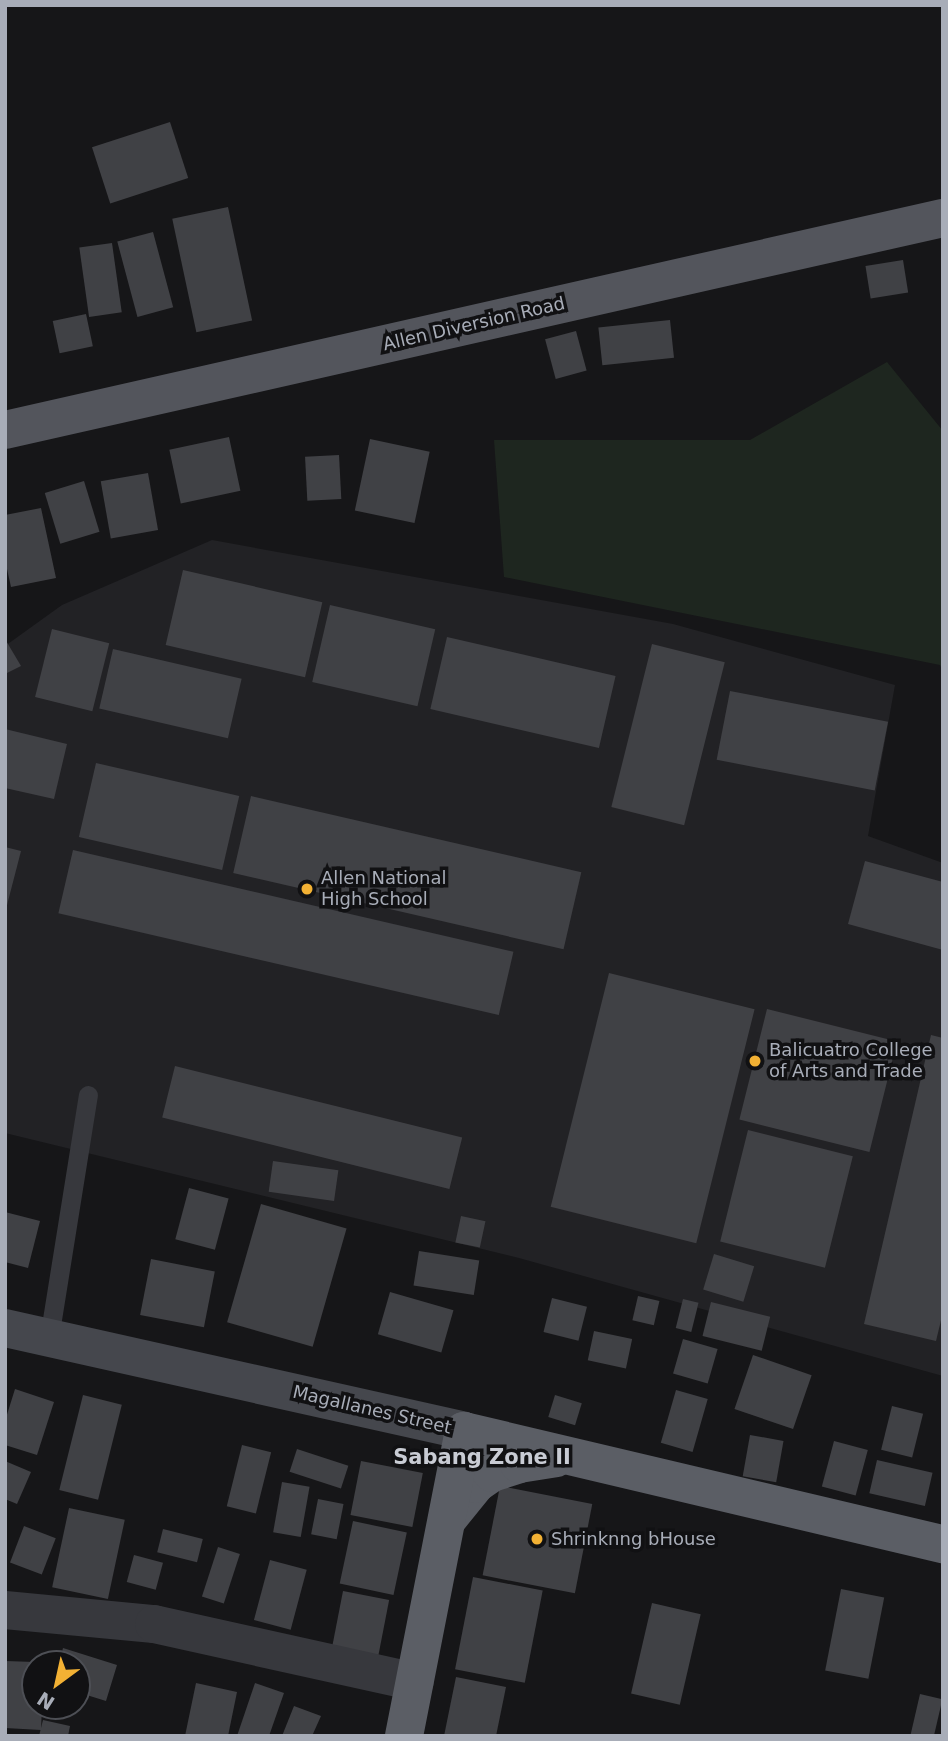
<!DOCTYPE html>
<html>
<head>
<meta charset="utf-8">
<style>
  body { margin:0 }
  #map { position:relative; width:948px; height:1741px; overflow:hidden; background:#161618; font-family:"DejaVu Sans",sans-serif }
  div>[style] { position:absolute }
  .built>* { inset:0; background:#222225 }
  .green>* { inset:0; background:#1e261f }
  .building>* { inset:0; background:#404145; transform-origin:0 0 }
  .service>* { height:19px; margin:-9.5px; padding:0 9.5px; transform-origin:9.5px; border-radius:9.5px; background:#37383d }
  .minor>* { height:38px; margin:-19px; padding:0 19px; transform-origin:19px; border-radius:19px; background:#37383d }
  .secondary>* { height:38px; margin:-19px; padding:0 19px; transform-origin:19px; border-radius:19px; background:#45474d }
  .primary>* { height:38px; margin:-19px; padding:0 19px; transform-origin:19px; border-radius:19px; background:#53555c }
  .trunk>* { height:38px; margin:-19px; padding:0 19px; transform-origin:19px; border-radius:19px; background:#5b5e65 }
  .dots>* { width:19px; height:19px; translate:-50% -50%; box-sizing:border-box; border:4px solid #111113; border-radius:50% }
  span { translate:-50% -50%; white-space:nowrap; text-align:center; line-height:1.15; -webkit-text-stroke:7px #111113; paint-order:stroke }
  .street-label { font-size:18px; color:#a8adb8 }
  .poi-label { font-size:18px; color:#a8adb8 }
  .left { translate:0 -50%; text-align:left }
  .quarter-label { font-size:21px; color:#c9ccd4; font-weight:700 }
  .frame { position:absolute; inset:0; border:7px solid #a8adb8; pointer-events:none }
  .north { position:absolute; left:21px; top:1650px; width:70px; height:70px; box-sizing:border-box; background:#111113; border:2px solid #4d4f55; border-radius:50%; rotate:213deg; font-size:19px; font-weight:700; line-height:28px; text-align:center; color:#a8adb8 }
  .north::after { content:''; display:block; margin:auto; width:24px; height:32px; background:#f2b134; clip-path:polygon(50% 0,100% 100%,50% 72%,0 100%) }
</style>
</head>
<body>
<div id="map">
  <div class="built">
    <i style="clip-path:polygon(212px 540px,673px 624px,895px 685px,868px 836px,943px 863px,943px 1376px,519px 1258px,5px 1133px,5px 646px,62px 605px)"></i>
  </div>
  <div class="green">
    <i style="clip-path:polygon(887px 362px,943px 431px,943px 672px,940px 665px,504px 577px,494px 440px,750px 440px)"></i>
  </div>
  <div class="building">
    <i style="left:170px;top:122px;width:59px;height:82px;rotate:72deg"></i>
    <i style="left:228px;top:207px;width:116px;height:57px;rotate:78deg"></i>
    <i style="left:153px;top:232px;width:78px;height:37px;rotate:75deg"></i>
    <i style="left:112px;top:243px;width:70px;height:33px;rotate:82deg"></i>
    <i style="left:903px;top:260px;width:33px;height:38px;rotate:81deg"></i>
    <i style="left:86px;top:314px;width:33px;height:34px;rotate:78deg"></i>
    <i style="left:670px;top:320px;width:38px;height:72px;rotate:84deg"></i>
    <i style="left:576px;top:331px;width:41px;height:32px;rotate:75deg"></i>
    <i style="left:229px;top:437px;width:55px;height:61px;rotate:78deg"></i>
    <i style="left:370px;top:439px;width:61px;height:73px;rotate:12deg"></i>
    <i style="left:339px;top:455px;width:44px;height:34px;rotate:87deg"></i>
    <i style="left:148px;top:473px;width:58px;height:48px;rotate:80deg"></i>
    <i style="left:84px;top:481px;width:53px;height:41px;rotate:73deg"></i>
    <i style="clip-path:polygon(41px 508px,56px 578px,11px 587px,5px 560px,5px 515px)"></i>
    <i style="left:183px;top:570px;width:143px;height:77px;rotate:13deg"></i>
    <i style="left:330px;top:605px;width:108px;height:79px;rotate:13deg"></i>
    <i style="left:52px;top:629px;width:59px;height:70px;rotate:14deg"></i>
    <i style="left:447px;top:637px;width:173px;height:74px;rotate:13deg"></i>
    <i style="clip-path:polygon(5px 639px,21px 666px,5px 674px)"></i>
    <i style="left:652px;top:644px;width:75px;height:168px;rotate:14deg"></i>
    <i style="left:113px;top:649px;width:132px;height:61px;rotate:13deg"></i>
    <i style="left:730px;top:691px;width:161px;height:70px;rotate:11deg"></i>
    <i style="clip-path:polygon(5px 729px,67px 744px,54px 799px,5px 788px)"></i>
    <i style="left:96px;top:763px;width:147px;height:76px;rotate:13deg"></i>
    <i style="left:251px;top:796px;width:339px;height:79px;rotate:13deg"></i>
    <i style="clip-path:polygon(5px 847px,21px 851px,6px 909px,5px 909px)"></i>
    <i style="left:73px;top:850px;width:452px;height:65px;rotate:13deg"></i>
    <i style="clip-path:polygon(865px 861px,943px 882px,943px 950px,848px 924px)"></i>
    <i style="left:609px;top:973px;width:150px;height:241px;rotate:14deg"></i>
    <i style="left:767px;top:1009px;width:134px;height:114px;rotate:14deg"></i>
    <i style="clip-path:polygon(931px 1035px,943px 1038px,943px 1312px,936px 1341px,864px 1324px)"></i>
    <i style="left:175px;top:1066px;width:296px;height:53px;rotate:14deg"></i>
    <i style="left:748px;top:1130px;width:108px;height:115px;rotate:14deg"></i>
    <i style="left:273px;top:1161px;width:66px;height:31px;rotate:8deg"></i>
    <i style="left:189px;top:1188px;width:41px;height:53px;rotate:15deg"></i>
    <i style="left:261px;top:1204px;width:89px;height:123px;rotate:16deg"></i>
    <i style="clip-path:polygon(5px 1212px,40px 1221px,28px 1268px,5px 1262px)"></i>
    <i style="left:461px;top:1216px;width:25px;height:27px;rotate:12deg"></i>
    <i style="left:419px;top:1251px;width:61px;height:35px;rotate:9deg"></i>
    <i style="left:714px;top:1254px;width:42px;height:37px;rotate:17deg"></i>
    <i style="left:151px;top:1259px;width:65px;height:57px;rotate:11deg"></i>
    <i style="left:390px;top:1292px;width:66px;height:44px;rotate:16deg"></i>
    <i style="left:638px;top:1296px;width:22px;height:25px;rotate:13deg"></i>
    <i style="left:552px;top:1298px;width:36px;height:35px;rotate:14deg"></i>
    <i style="left:683px;top:1299px;width:16px;height:30px;rotate:14deg"></i>
    <i style="left:711px;top:1302px;width:61px;height:35px;rotate:14deg"></i>
    <i style="left:594px;top:1331px;width:39px;height:30px;rotate:12deg"></i>
    <i style="left:683px;top:1339px;width:36px;height:36px;rotate:16deg"></i>
    <i style="left:753px;top:1355px;width:62px;height:57px;rotate:19deg"></i>
    <i style="clip-path:polygon(15px 1389px,54px 1402px,37px 1455px,5px 1445px,5px 1421px)"></i>
    <i style="left:676px;top:1390px;width:33px;height:55px;rotate:16deg"></i>
    <i style="left:83px;top:1395px;width:40px;height:98px;rotate:14deg"></i>
    <i style="left:555px;top:1395px;width:28px;height:23px;rotate:17deg"></i>
    <i style="left:892px;top:1406px;width:32px;height:45px;rotate:14deg"></i>
    <i style="left:750px;top:1435px;width:34px;height:42px;rotate:10deg"></i>
    <i style="left:834px;top:1441px;width:35px;height:47px;rotate:15deg"></i>
    <i style="left:242px;top:1445px;width:30px;height:63px;rotate:14deg"></i>
    <i style="left:297px;top:1449px;width:54px;height:24px;rotate:18deg"></i>
    <i style="left:877px;top:1460px;width:57px;height:34px;rotate:13deg"></i>
    <i style="clip-path:polygon(5px 1461px,31px 1472px,17px 1504px,5px 1499px)"></i>
    <i style="left:361px;top:1461px;width:63px;height:55px;rotate:11deg"></i>
    <i style="left:282px;top:1482px;width:28px;height:51px;rotate:10deg"></i>
    <i style="left:500px;top:1486px;width:94px;height:91px;rotate:11deg"></i>
    <i style="left:318px;top:1499px;width:26px;height:36px;rotate:11deg"></i>
    <i style="left:69px;top:1508px;width:57px;height:81px;rotate:12deg"></i>
    <i style="left:353px;top:1521px;width:55px;height:64px;rotate:12deg"></i>
    <i style="left:24px;top:1526px;width:34px;height:39px;rotate:21deg"></i>
    <i style="left:163px;top:1529px;width:41px;height:24px;rotate:14deg"></i>
    <i style="left:218px;top:1547px;width:23px;height:52px;rotate:18deg"></i>
    <i style="left:134px;top:1555px;width:30px;height:28px;rotate:15deg"></i>
    <i style="left:270px;top:1560px;width:38px;height:62px;rotate:15deg"></i>
    <i style="left:473px;top:1577px;width:71px;height:94px;rotate:11deg"></i>
    <i style="left:841px;top:1589px;width:44px;height:83px;rotate:11deg"></i>
    <i style="left:343px;top:1591px;width:47px;height:56px;rotate:11deg"></i>
    <i style="left:652px;top:1603px;width:50px;height:93px;rotate:13deg"></i>
    <i style="clip-path:polygon(63px 1648px,117px 1665px,106px 1701px,77px 1692px,77px 1664px,59px 1664px)"></i>
    <i style="clip-path:polygon(5px 1661px,35px 1662px,35px 1706px,42px 1706px,41px 1730px,5px 1728px)"></i>
    <i style="clip-path:polygon(456px 1677px,506px 1687px,496px 1736px,444px 1736px)"></i>
    <i style="clip-path:polygon(196px 1683px,237px 1692px,228px 1736px,185px 1736px)"></i>
    <i style="clip-path:polygon(255px 1683px,284px 1693px,269px 1736px,237px 1736px)"></i>
    <i style="left:920px;top:1694px;width:23px;height:41px;rotate:13deg"></i>
    <i style="clip-path:polygon(294px 1706px,321px 1716px,312px 1736px,282px 1736px)"></i>
    <i style="clip-path:polygon(43px 1720px,70px 1726px,68px 1736px,39px 1736px)"></i>
  </div>
  <div class="service">
    <i style="left:49px;top:1338px;width:246px;rotate:-80.9deg"></i>
  </div>
  <div class="minor">
    <i style="left:5px;top:1610px;width:150px;rotate:5.4deg"></i>
    <i style="left:154px;top:1624px;width:267px;rotate:12.5deg"></i>
  </div>
  <div class="secondary">
    <i style="left:5px;top:1328px;width:470px;rotate:12.6deg"></i>
  </div>
  <div class="primary">
    <i style="left:5px;top:430px;width:962px;rotate:-12.74deg"></i>
  </div>
  <div class="trunk">
    <i style="left:447px;top:1520px;width:46px;rotate:-51.1deg"></i>
    <i style="left:476px;top:1484px;width:19px;rotate:-35deg"></i>
    <i style="left:492px;top:1473px;width:28px;rotate:-18deg"></i>
    <i style="left:519px;top:1464px;width:37px;rotate:-9deg"></i>
    <i style="left:404px;top:1736px;width:311px;rotate:-78.9deg"></i>
    <i style="left:464px;top:1431px;width:492px;rotate:13.3deg"></i>
  </div>
  <div class="dots">
    <i style="left:307px;top:889px;background:#f2b134"></i>
    <i style="left:755px;top:1061px;background:#f2b134"></i>
    <i style="left:537px;top:1539px;background:#f2b134"></i>
  </div>
  <div class="street-label">
    <span style="left:474px;top:324px;rotate:-13deg">Allen Diversion Road</span>
    <span style="left:372px;top:1410px;rotate:13deg">Magallanes Street</span>
  </div>
  <div class="poi-label">
    <span class="left" style="left:321px;top:889px">Allen National<br>High School</span>
    <span class="left" style="left:769px;top:1061px">Balicuatro College<br>of Arts and Trade</span>
    <span class="left" style="left:551px;top:1539px">Shrinknng bHouse</span>
  </div>
  <div class="quarter-label">
    <span style="left:482px;top:1457px">Sabang Zone II</span>
  </div>
  <div class="frame"></div>
  <div class="north">N</div>
</div>
</body>
</html>
